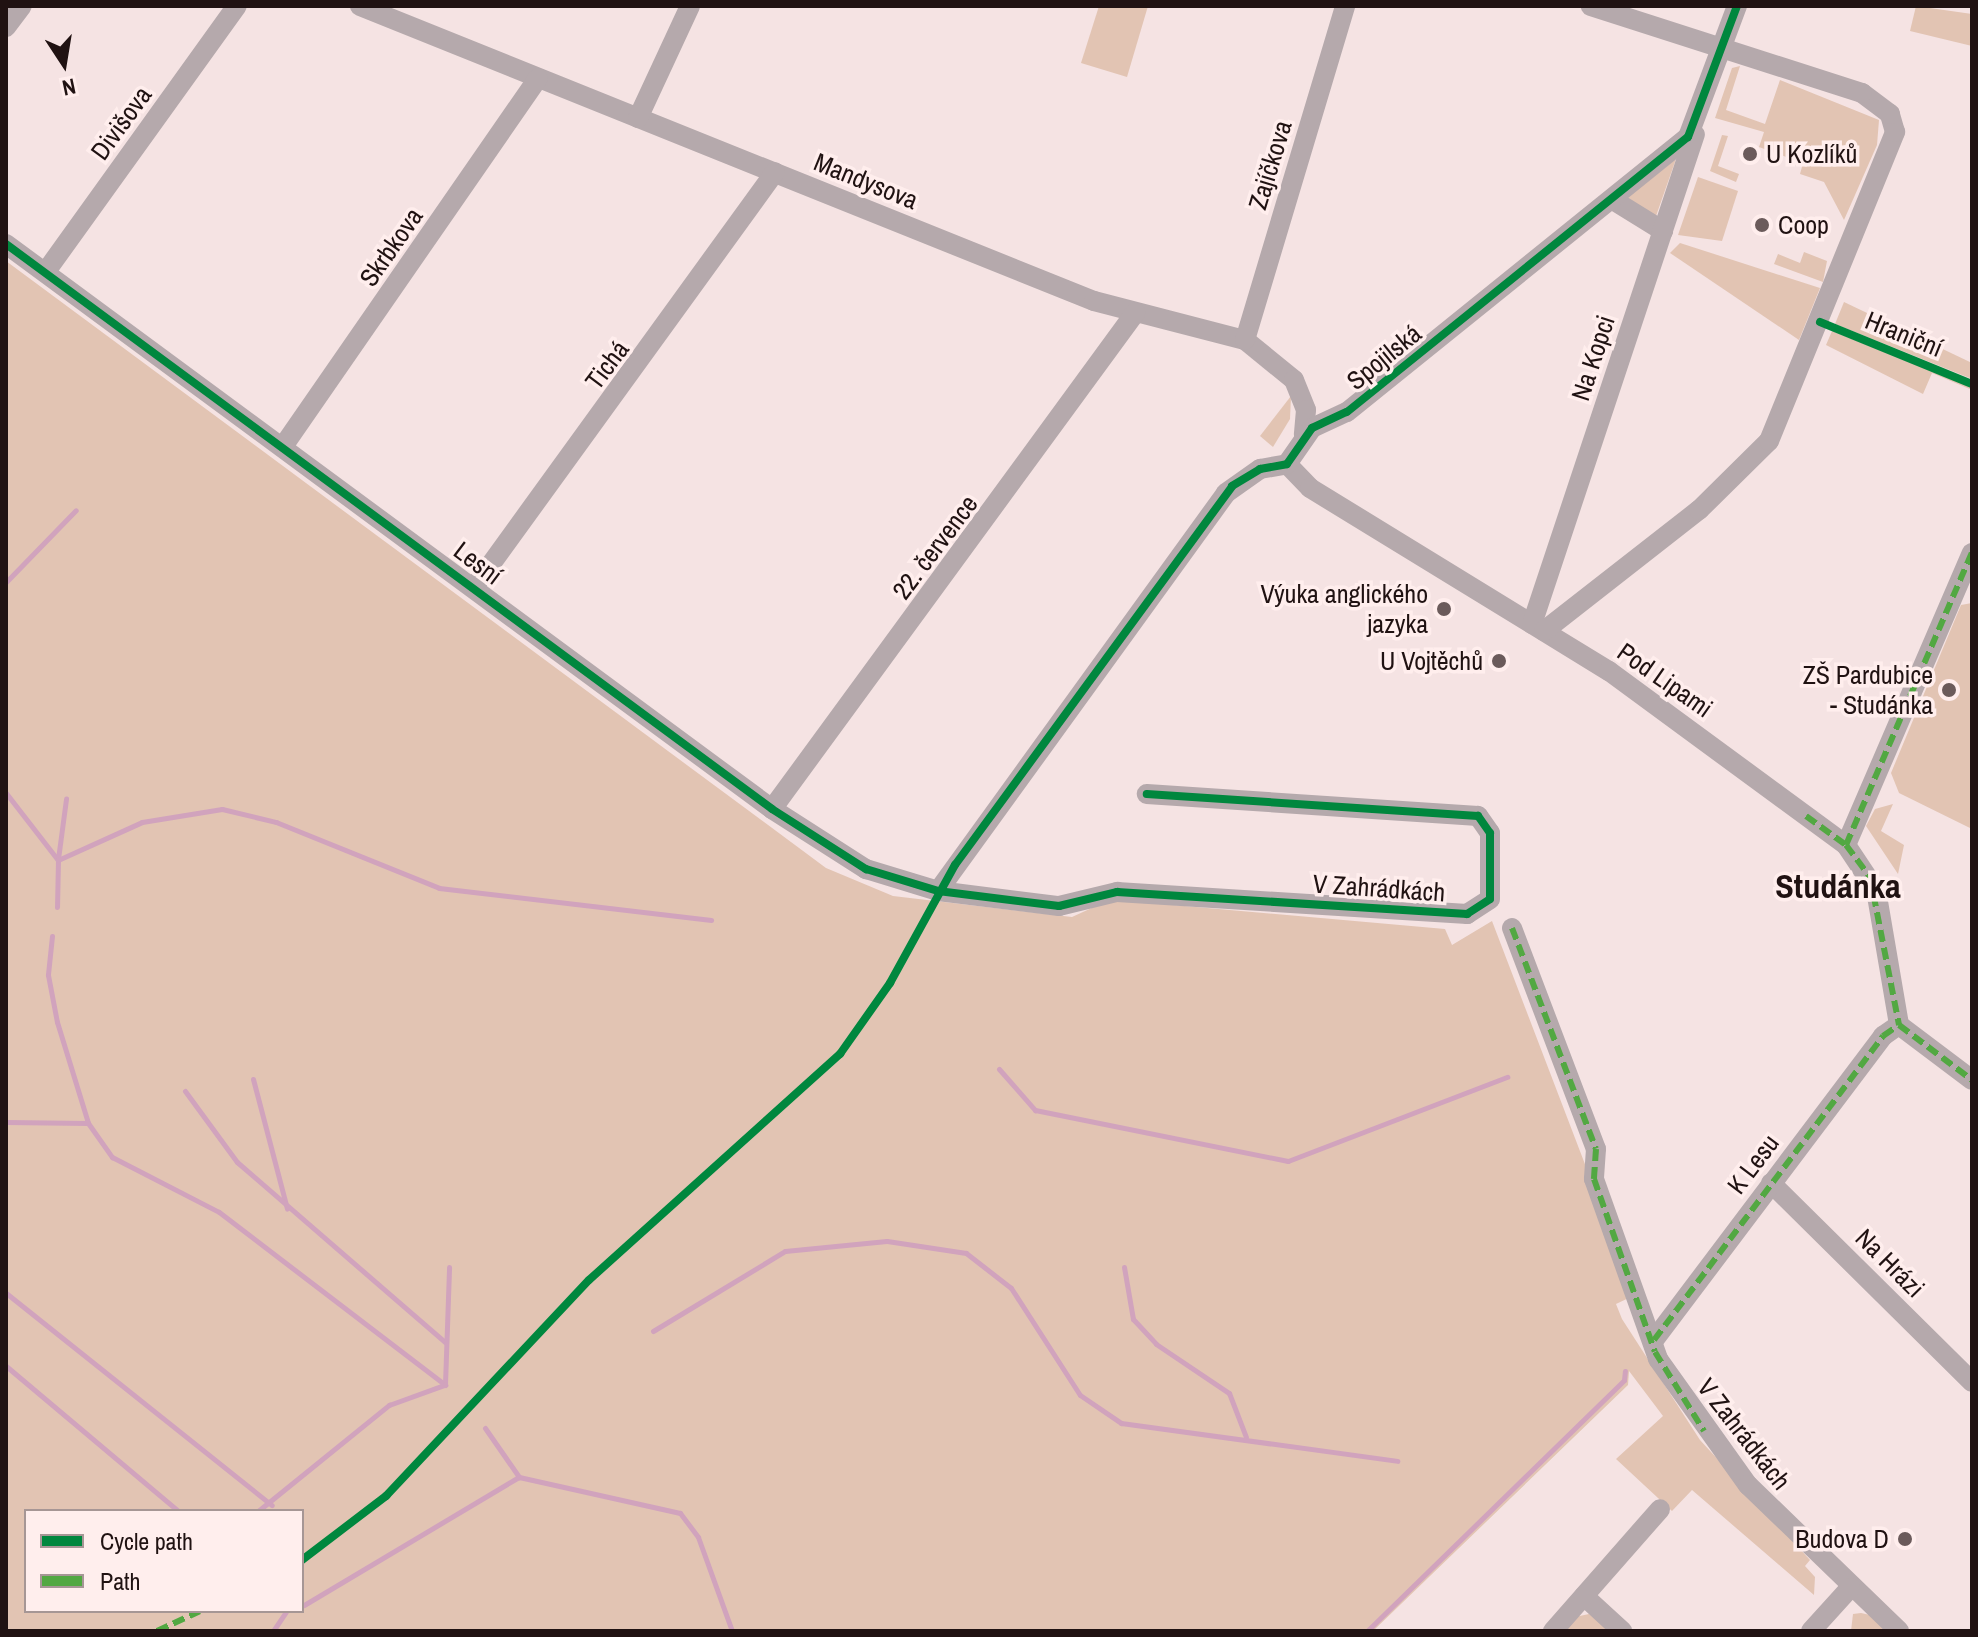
<!DOCTYPE html>
<html>
<head>
<meta charset="utf-8">
<style>
  body { margin:0 }
  #map { position:relative; width:1978px; height:1637px; overflow:hidden; background:#f5e3e3; font-family:"Archivo Narrow",sans-serif }
  div>[style] { position:absolute }
  .green>* { inset:0; background:#e2c4b3 }
  .stream>* { height:5px; margin:-2.5px; padding:0 2.5px; transform-origin:2.5px; border-radius:2.5px; background:#d1a3bd }
  .minor>* { height:20px; margin:-10px; padding:0 10px; transform-origin:10px; border-radius:10px; background:#b5a9ac }
  .quiet>* { height:6px; margin-top:-3px; transform-origin:0; background:repeating-linear-gradient(90deg,#52a842 0 12px,transparent 0 18px) }
  .cycleway>* { height:8px; margin:-4px; padding:0 4px; transform-origin:4px; border-radius:4px; background:#00873e }
  .dots>* { width:22px; height:22px; translate:-50% -50%; box-sizing:border-box; border:4px solid #ffeeed; border-radius:50% }
  span { translate:-50% -50%; white-space:nowrap; text-align:center; line-height:1.15; -webkit-text-stroke:7px #ffeeed; paint-order:stroke }
  .street-label { font-size:26px; color:#201212 }
  .poi-label { font-size:26px; color:#201212 }
  .left { translate:0 -50%; text-align:left }
  .right { translate:-100% -50%; text-align:right }
  .district-label { font-size:34px; color:#201212; font-weight:700 }
  .frame { position:absolute; inset:0; border:8px solid #201212; pointer-events:none }
  .legend { position:absolute; left:24px; top:1509px; width:280px; height:104px; box-sizing:border-box; background:#ffeeed; border:2px solid #a69695; margin:0; padding:10px 14px; list-style:none; font-size:24px; color:#201212 }
  .legend li { display:flex; align-items:center; gap:16px; height:40px }
  .legend b { width:40px; border:2px solid #a69695 }
  .north { position:absolute; left:24px; top:24px; width:80px; height:80px; -webkit-text-stroke:6px #ffeeed; paint-order:stroke; rotate:168deg; font-size:22px; font-weight:700; line-height:32px; text-align:center; color:#201212 }
  .north::after { content:''; display:block; margin:auto; width:28px; height:36px; background:#201212; clip-path:polygon(50% 0,100% 100%,50% 72%,0 100%) }
</style>
</head>
<body>
<div id="map">
  <div class="green">
    <i style="clip-path:polygon(1099px 6px,1148px 6px,1127px 77px,1081px 63px)"></i>
    <i style="clip-path:polygon(1916px 6px,1972px 14px,1972px 46px,1910px 31px)"></i>
    <i style="clip-path:polygon(1740px 66px,1726px 110px,1765px 124px,1780px 80px,1879px 120px,1877px 145px,1844px 220px,1824px 182px,1800px 174px,1803px 163px,1759px 147px,1764px 132px,1715px 118px,1732px 68px)"></i>
    <i style="clip-path:polygon(1722px 135px,1728px 136px,1718px 166px,1739px 174px,1736px 182px,1710px 171px)"></i>
    <i style="clip-path:polygon(1676px 159px,1656px 216px,1629px 202px,1628px 197px)"></i>
    <i style="clip-path:polygon(1698px 177px,1738px 191px,1722px 241px,1678px 235px)"></i>
    <i style="clip-path:polygon(1680px 243px,1820px 288px,1799px 340px,1670px 253px)"></i>
    <i style="clip-path:polygon(1804px 252px,1827px 261px,1823px 282px,1774px 264px,1778px 254px,1800px 263px)"></i>
    <i style="clip-path:polygon(evenodd,6px 261px,826px 868px,893px 896px,1072px 917px,1107px 901px,1128px 901px,1445px 929px,1452px 945px,1492px 921px,1635px 1295px,1616px 1304px,1622px 1319px,1700px 1440px,1810px 1560px,1805px 1566px,1815px 1577px,1814px 1595px,1692px 1490px,1672px 1511px,1616px 1459px,1663px 1416px,1629px 1371px,1628px 1385px,1373px 1631px,6px 1631px,6px 261px,26px 1511px,302px 1511px,302px 1611px,26px 1611px,26px 1511px)"></i>
    <i style="clip-path:polygon(1844px 302px,1972px 363px,1972px 379px,1835px 324px)"></i>
    <i style="clip-path:polygon(1832px 331px,1972px 387px,1972px 390px,1932px 373px,1923px 394px,1826px 345px)"></i>
    <i style="clip-path:polygon(1291px 396px,1290px 419px,1273px 447px,1260px 436px)"></i>
    <i style="clip-path:polygon(1972px 603px,1972px 829px,1899px 793px,1891px 773px,1961px 605px)"></i>
    <i style="clip-path:polygon(1893px 804px,1881px 831px,1904px 845px,1898px 874px,1866px 826px,1875px 809px)"></i>
    <i style="clip-path:polygon(1861px 1613px,1870px 1615px,1888px 1631px,1851px 1631px,1853px 1614px)"></i>
    <i style="clip-path:polygon(1589px 1614px,1615px 1631px,1561px 1631px,1575px 1617px)"></i>
  </div>
  <div class="stream">
    <i style="left:6px;top:582px;width:100px;rotate:-45.8deg"></i>
    <i style="left:6px;top:793px;width:85px;rotate:52.2deg"></i>
    <i style="left:58px;top:860px;width:47px;rotate:91.2deg"></i>
    <i style="left:58px;top:859px;width:61px;rotate:-82.4deg"></i>
    <i style="left:58px;top:860px;width:92px;rotate:-24.3deg"></i>
    <i style="left:142px;top:822px;width:81px;rotate:-9.2deg"></i>
    <i style="left:222px;top:809px;width:56px;rotate:13.5deg"></i>
    <i style="left:276px;top:822px;width:176px;rotate:22deg"></i>
    <i style="left:439px;top:888px;width:274px;rotate:6.7deg"></i>
    <i style="left:52px;top:936px;width:39px;rotate:96deg"></i>
    <i style="left:48px;top:975px;width:48px;rotate:79.2deg"></i>
    <i style="left:57px;top:1022px;width:106px;rotate:72.9deg"></i>
    <i style="left:88px;top:1123px;width:42px;rotate:54.8deg"></i>
    <i style="left:112px;top:1157px;width:120px;rotate:27.2deg"></i>
    <i style="left:219px;top:1212px;width:285px;rotate:37.4deg"></i>
    <i style="left:999px;top:1069px;width:55px;rotate:48.7deg"></i>
    <i style="left:1035px;top:1110px;width:258px;rotate:11.4deg"></i>
    <i style="left:1288px;top:1161px;width:235px;rotate:-21deg"></i>
    <i style="left:253px;top:1079px;width:134px;rotate:75.3deg"></i>
    <i style="left:185px;top:1091px;width:88px;rotate:53.8deg"></i>
    <i style="left:237px;top:1162px;width:276px;rotate:40.9deg"></i>
    <i style="left:6px;top:1122px;width:82px;rotate:0.7deg"></i>
    <i style="left:1124px;top:1267px;width:53px;rotate:80.2deg"></i>
    <i style="left:1133px;top:1319px;width:34px;rotate:47deg"></i>
    <i style="left:1156px;top:1344px;width:88px;rotate:33.9deg"></i>
    <i style="left:1229px;top:1393px;width:47px;rotate:68.9deg"></i>
    <i style="left:6px;top:1293px;width:340px;rotate:38.6deg"></i>
    <i style="left:653px;top:1331px;width:154px;rotate:-31.2deg"></i>
    <i style="left:785px;top:1251px;width:102px;rotate:-5.6deg"></i>
    <i style="left:887px;top:1241px;width:80px;rotate:8.6deg"></i>
    <i style="left:966px;top:1253px;width:57px;rotate:37.9deg"></i>
    <i style="left:1011px;top:1288px;width:127px;rotate:57.2deg"></i>
    <i style="left:1080px;top:1395px;width:50px;rotate:34.3deg"></i>
    <i style="left:1121px;top:1423px;width:279px;rotate:7.8deg"></i>
    <i style="left:6px;top:1366px;width:225px;rotate:40.1deg"></i>
    <i style="left:445px;top:1384px;width:117px;rotate:-88deg"></i>
    <i style="left:485px;top:1428px;width:60px;rotate:55.2deg"></i>
    <i style="left:519px;top:1477px;width:165px;rotate:12.6deg"></i>
    <i style="left:680px;top:1513px;width:30px;rotate:53deg"></i>
    <i style="left:698px;top:1537px;width:100px;rotate:70.1deg"></i>
    <i style="left:258px;top:1511px;width:169px;rotate:-39deg"></i>
    <i style="left:389px;top:1405px;width:59px;rotate:-20deg"></i>
    <i style="left:304px;top:1605px;width:250px;rotate:-30.8deg"></i>
    <i style="left:273px;top:1631px;width:23px;rotate:-56deg"></i>
    <i style="left:1367px;top:1631px;width:359px;rotate:-44.3deg"></i>
    <i style="left:1624px;top:1380px;width:9px;rotate:-84deg"></i>
  </div>
  <div class="minor">
    <i style="left:360px;top:6px;width:791px;rotate:21.9deg"></i>
    <i style="left:1094px;top:301px;width:156px;rotate:14.5deg"></i>
    <i style="left:1245px;top:340px;width:63px;rotate:39.2deg"></i>
    <i style="left:1294px;top:380px;width:32px;rotate:68deg"></i>
    <i style="left:1306px;top:410px;width:25px;rotate:95deg"></i>
    <i style="left:6px;top:27px;width:26px;rotate:-53deg"></i>
    <i style="left:638px;top:118px;width:123px;rotate:-65.1deg"></i>
    <i style="left:1613px;top:200px;width:59px;rotate:31.8deg"></i>
    <i style="left:6px;top:244px;width:952px;rotate:36.41deg"></i>
    <i style="left:772px;top:809px;width:112px;rotate:32.6deg"></i>
    <i style="left:866px;top:869px;width:75px;rotate:17deg"></i>
    <i style="left:938px;top:891px;width:122px;rotate:7.1deg"></i>
    <i style="left:1059px;top:906px;width:60px;rotate:-13.6deg"></i>
    <i style="left:1117px;top:892px;width:351px;rotate:3.6deg"></i>
    <i style="left:1467px;top:914px;width:27px;rotate:-33deg"></i>
    <i style="left:1490px;top:899px;width:66px;rotate:-90deg"></i>
    <i style="left:1490px;top:833px;width:21px;rotate:-125deg"></i>
    <i style="left:1478px;top:816px;width:332px;rotate:-176.2deg"></i>
    <i style="left:47px;top:270px;width:325px;rotate:-54.3deg"></i>
    <i style="left:1245px;top:340px;width:349px;rotate:-73.3deg"></i>
    <i style="left:284px;top:445px;width:446px;rotate:-55.3deg"></i>
    <i style="left:1287px;top:464px;width:33px;rotate:46deg"></i>
    <i style="left:1310px;top:488px;width:351px;rotate:31.5deg"></i>
    <i style="left:1609px;top:671px;width:294px;rotate:36.3deg"></i>
    <i style="left:1846px;top:845px;width:54px;rotate:56.3deg"></i>
    <i style="left:1876px;top:890px;width:137px;rotate:80.3deg"></i>
    <i style="left:1899px;top:1025px;width:91px;rotate:37deg"></i>
    <i style="left:1287px;top:464px;width:44px;rotate:-55.2deg"></i>
    <i style="left:1312px;top:428px;width:38px;rotate:-25deg"></i>
    <i style="left:1347px;top:412px;width:438px;rotate:-38.9deg"></i>
    <i style="left:1688px;top:137px;width:140px;rotate:-69.5deg"></i>
    <i style="left:475px;top:586px;width:511px;rotate:-54.07deg"></i>
    <i style="left:1532px;top:624px;width:516px;rotate:-71.6deg"></i>
    <i style="left:1544px;top:631px;width:197px;rotate:-38deg"></i>
    <i style="left:1699px;top:510px;width:98px;rotate:-44.6deg"></i>
    <i style="left:1769px;top:441px;width:334px;rotate:-67.8deg"></i>
    <i style="left:1895px;top:132px;width:19px;rotate:-106deg"></i>
    <i style="left:1890px;top:114px;width:35px;rotate:-143deg"></i>
    <i style="left:1862px;top:93px;width:285px;rotate:-162.2deg"></i>
    <i style="left:772px;top:809px;width:615px;rotate:-53.8deg"></i>
    <i style="left:1846px;top:845px;width:318px;rotate:-66.7deg"></i>
    <i style="left:938px;top:891px;width:491px;rotate:-54.1deg"></i>
    <i style="left:1226px;top:493px;width:42px;rotate:-35.2deg"></i>
    <i style="left:1260px;top:469px;width:27px;rotate:-10deg"></i>
    <i style="left:1512px;top:928px;width:236px;rotate:69.2deg"></i>
    <i style="left:1596px;top:1149px;width:30px;rotate:94deg"></i>
    <i style="left:1594px;top:1179px;width:191px;rotate:70.4deg"></i>
    <i style="left:1658px;top:1359px;width:155px;rotate:54.5deg"></i>
    <i style="left:1748px;top:1485px;width:210px;rotate:44deg"></i>
    <i style="left:1771px;top:1183px;width:283px;rotate:44.7deg"></i>
    <i style="left:1654px;top:1340px;width:381px;rotate:-53deg"></i>
    <i style="left:1883px;top:1036px;width:19px;rotate:-35deg"></i>
    <i style="left:1584px;top:1596px;width:52px;rotate:42.6deg"></i>
    <i style="left:1553px;top:1631px;width:162px;rotate:-48.7deg"></i>
    <i style="left:1811px;top:1631px;width:58px;rotate:-47.8deg"></i>
  </div>
  <div class="quiet">
    <i style="left:1806px;top:816px;width:49px;rotate:35.9deg"></i>
    <i style="left:1846px;top:845px;width:40px;rotate:53deg"></i>
    <i style="left:1870px;top:877px;width:151px;rotate:78.9deg"></i>
    <i style="left:1899px;top:1025px;width:91px;rotate:37deg"></i>
    <i style="left:1846px;top:845px;width:318px;rotate:-66.7deg"></i>
    <i style="left:1512px;top:928px;width:236px;rotate:69.2deg"></i>
    <i style="left:1596px;top:1149px;width:30px;rotate:94deg"></i>
    <i style="left:1594px;top:1179px;width:183px;rotate:70.6deg"></i>
    <i style="left:1655px;top:1352px;width:93px;rotate:58.2deg"></i>
    <i style="left:1654px;top:1340px;width:381px;rotate:-53deg"></i>
    <i style="left:1883px;top:1036px;width:19px;rotate:-35deg"></i>
    <i style="left:157px;top:1631px;width:47px;rotate:-24.9deg"></i>
  </div>
  <div class="cycleway">
    <i style="left:6px;top:244px;width:952px;rotate:36.41deg"></i>
    <i style="left:772px;top:809px;width:112px;rotate:32.6deg"></i>
    <i style="left:866px;top:869px;width:75px;rotate:17deg"></i>
    <i style="left:938px;top:891px;width:122px;rotate:7.1deg"></i>
    <i style="left:1059px;top:906px;width:60px;rotate:-13.6deg"></i>
    <i style="left:1117px;top:892px;width:351px;rotate:3.6deg"></i>
    <i style="left:1467px;top:914px;width:27px;rotate:-33deg"></i>
    <i style="left:1490px;top:899px;width:66px;rotate:-90deg"></i>
    <i style="left:1490px;top:833px;width:21px;rotate:-125deg"></i>
    <i style="left:1478px;top:816px;width:332px;rotate:-176.2deg"></i>
    <i style="left:1820px;top:322px;width:164px;rotate:22.2deg"></i>
    <i style="left:302px;top:1560px;width:106px;rotate:-37.3deg"></i>
    <i style="left:386px;top:1496px;width:296px;rotate:-46.8deg"></i>
    <i style="left:589px;top:1280px;width:338px;rotate:-42deg"></i>
    <i style="left:840px;top:1054px;width:87px;rotate:-54.8deg"></i>
    <i style="left:890px;top:983px;width:135px;rotate:-61.2deg"></i>
    <i style="left:955px;top:865px;width:469px;rotate:-53.8deg"></i>
    <i style="left:1232px;top:486px;width:33px;rotate:-31deg"></i>
    <i style="left:1260px;top:469px;width:27px;rotate:-10deg"></i>
    <i style="left:1287px;top:464px;width:44px;rotate:-55.2deg"></i>
    <i style="left:1312px;top:428px;width:38px;rotate:-25deg"></i>
    <i style="left:1347px;top:412px;width:438px;rotate:-38.9deg"></i>
    <i style="left:1688px;top:137px;width:140px;rotate:-69.5deg"></i>
  </div>
  <div class="dots">
    <i style="left:1750px;top:154px;background:#6b5b5b"></i>
    <i style="left:1762px;top:225px;background:#6b5b5b"></i>
    <i style="left:1444px;top:609px;background:#6b5b5b"></i>
    <i style="left:1499px;top:661px;background:#6b5b5b"></i>
    <i style="left:1949px;top:690px;background:#6b5b5b"></i>
    <i style="left:1905px;top:1539px;background:#6b5b5b"></i>
  </div>
  <div class="street-label">
    <span style="left:121px;top:123px;rotate:-54deg">Divišova</span>
    <span style="left:1270px;top:165px;rotate:-73deg">Zajíčkova</span>
    <span style="left:866px;top:181px;rotate:22deg">Mandysova</span>
    <span style="left:391px;top:247px;rotate:-55deg">Skrbkova</span>
    <span style="left:1904px;top:334px;rotate:22deg">Hraniční</span>
    <span style="left:1384px;top:357px;rotate:-39deg">Spojilská</span>
    <span style="left:1593px;top:358px;rotate:-72deg">Na Kopci</span>
    <span style="left:607px;top:365px;rotate:-53deg">Tichá</span>
    <span style="left:935px;top:547px;rotate:-53deg">22. července</span>
    <span style="left:478px;top:563px;rotate:37deg">Lesní</span>
    <span style="left:1665px;top:680px;rotate:35deg">Pod Lipami</span>
    <span style="left:1379px;top:888px;rotate:4deg">V Zahrádkách</span>
    <span style="left:1753px;top:1164px;rotate:-53deg">K Lesu</span>
    <span style="left:1890px;top:1263px;rotate:45deg">Na Hrázi</span>
    <span style="left:1744px;top:1434px;rotate:52deg">V Zahrádkách</span>
  </div>
  <div class="poi-label">
    <span class="left" style="left:1766px;top:154px">U Kozlíků</span>
    <span class="left" style="left:1778px;top:225px">Coop</span>
    <span class="right" style="left:1428px;top:609px">Výuka anglického<br>jazyka</span>
    <span class="right" style="left:1483px;top:661px">U Vojtěchů</span>
    <span class="right" style="left:1933px;top:690px">ZŠ Pardubice<br>- Studánka</span>
    <span class="right" style="left:1889px;top:1539px">Budova D</span>
  </div>
  <div class="district-label">
    <span style="left:1838px;top:887px">Studánka</span>
  </div>
  <div class="frame"></div>
  <ul class="legend">
  <li><b style="height:10px;background:#00873e"></b>Cycle path</li>
  <li><b style="height:10px;background:#52a842"></b>Path</li>
  </ul>
  <div class="north">N</div>
</div>
</body>
</html>
